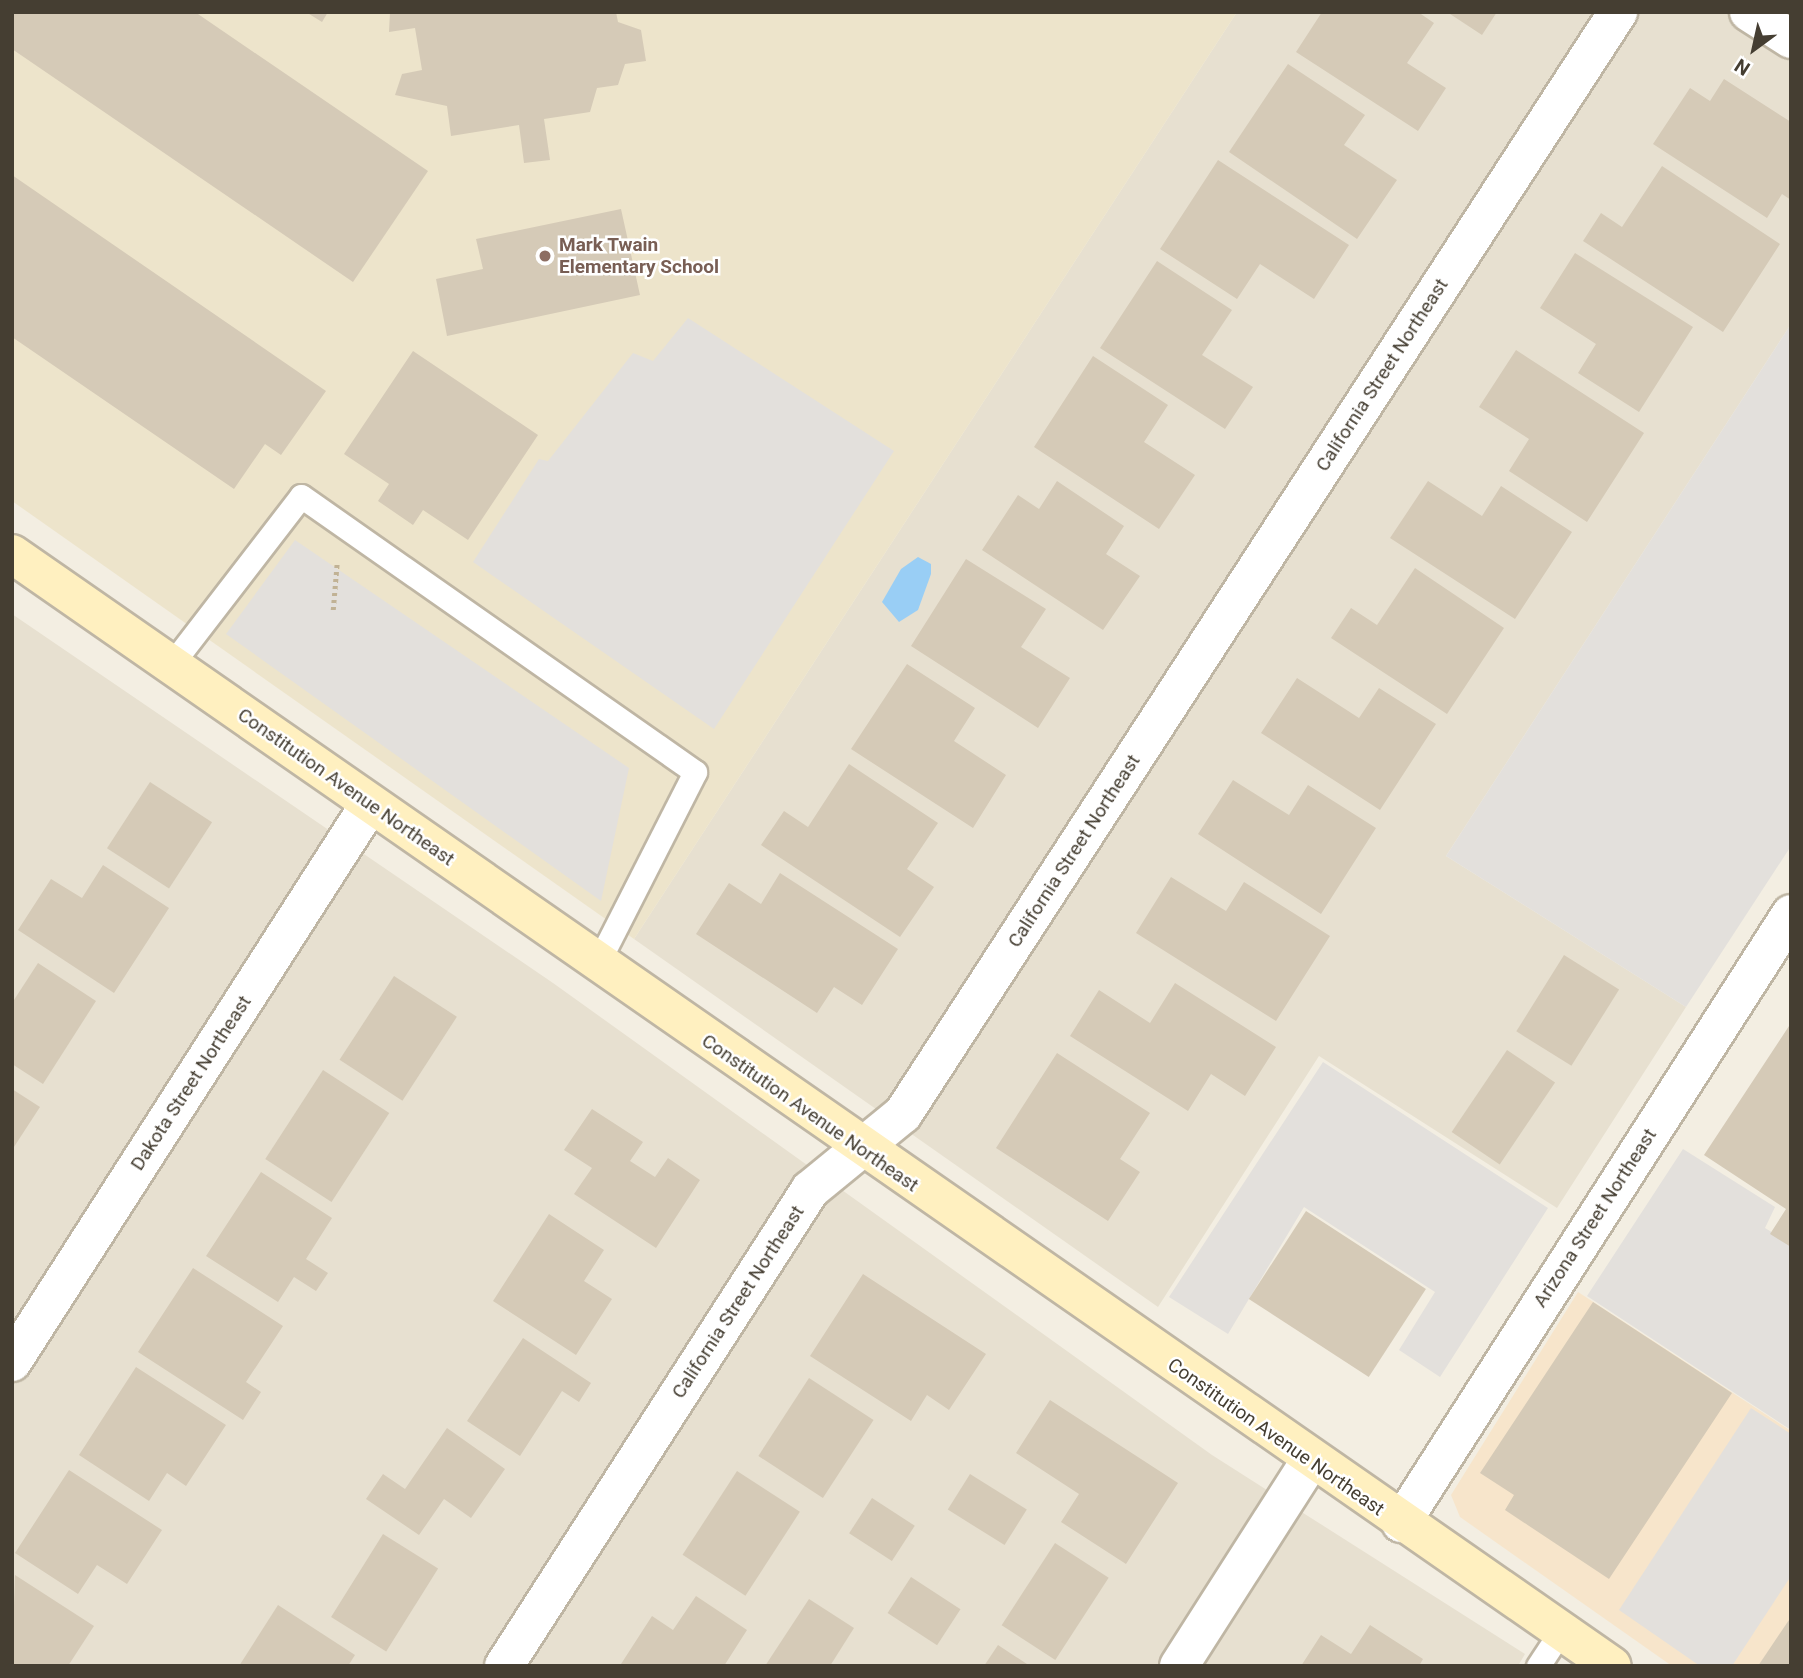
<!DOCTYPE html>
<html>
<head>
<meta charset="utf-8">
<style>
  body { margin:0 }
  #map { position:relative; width:1803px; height:1678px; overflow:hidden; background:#f3eee2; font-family:Roboto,sans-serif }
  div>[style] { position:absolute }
  .residential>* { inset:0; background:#e7e0d0 }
  .commercial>* { inset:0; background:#f7e5cb }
  .education>* { inset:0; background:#ede4cb }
  .parking>* { inset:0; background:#e3e0dc }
  .water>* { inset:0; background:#99cef5 }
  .building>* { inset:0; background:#d5cab7; transform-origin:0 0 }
  .path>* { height:4.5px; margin-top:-2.25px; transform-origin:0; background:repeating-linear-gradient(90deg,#c1b295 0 3.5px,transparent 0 7px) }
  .roads { filter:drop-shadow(2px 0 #bfb6a4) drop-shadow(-2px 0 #bfb6a4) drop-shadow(0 2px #bfb6a4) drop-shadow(0 -2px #bfb6a4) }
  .lane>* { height:23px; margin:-11.5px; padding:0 11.5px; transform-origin:11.5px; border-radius:11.5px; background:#fff }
  .street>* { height:38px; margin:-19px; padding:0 19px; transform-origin:19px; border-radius:19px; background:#fff }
  .secondary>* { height:38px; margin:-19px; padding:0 19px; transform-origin:19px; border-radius:19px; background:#fff0c0 }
  .dots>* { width:19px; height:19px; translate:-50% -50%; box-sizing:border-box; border:4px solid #fff; border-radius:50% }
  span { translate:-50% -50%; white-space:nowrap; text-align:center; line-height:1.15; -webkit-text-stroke:5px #fff; paint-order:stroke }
  .education-label { font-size:19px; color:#785e54; font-weight:700 }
  .left { translate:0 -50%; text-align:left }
  .street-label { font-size:19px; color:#453e32 }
  .frame { position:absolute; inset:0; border:14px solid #453e32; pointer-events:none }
  .north { position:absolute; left:1719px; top:14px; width:70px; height:70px; -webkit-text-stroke:5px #fff; paint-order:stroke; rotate:213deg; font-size:19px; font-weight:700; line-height:28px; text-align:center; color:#453e32 }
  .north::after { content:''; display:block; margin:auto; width:24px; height:32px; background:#453e32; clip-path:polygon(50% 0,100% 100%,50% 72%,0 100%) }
</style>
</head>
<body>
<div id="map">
  <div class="residential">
    <i style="clip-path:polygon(1237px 12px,1791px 12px,1791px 324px,1446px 856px,1686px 1007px,1557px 1208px,1319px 1056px,1158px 1307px,634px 939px)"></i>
    <i style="clip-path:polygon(12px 614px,553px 983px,1212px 1455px,1525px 1654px,1518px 1666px,12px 1666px)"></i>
  </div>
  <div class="commercial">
    <i style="clip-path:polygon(1578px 1292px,1791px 1431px,1791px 1666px,1672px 1666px,1460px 1517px,1451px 1495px)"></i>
  </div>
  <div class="education">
    <i style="clip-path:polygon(12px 12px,1237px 12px,634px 939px,12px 501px)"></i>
  </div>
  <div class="parking">
    <i style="clip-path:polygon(688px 318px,894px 451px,714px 729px,473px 562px,539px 459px,548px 461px,633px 353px,653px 361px)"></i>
    <i style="clip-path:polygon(1791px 324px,1791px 846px,1686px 1007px,1446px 856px)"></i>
    <i style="clip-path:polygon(295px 540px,629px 768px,601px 901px,226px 634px)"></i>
    <i style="clip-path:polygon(1323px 1062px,1548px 1208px,1440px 1377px,1399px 1350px,1435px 1292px,1304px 1207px,1228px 1334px,1169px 1297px)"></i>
    <i style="clip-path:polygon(1683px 1149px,1775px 1207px,1765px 1228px,1791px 1244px,1791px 1430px,1587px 1296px)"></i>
    <i style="clip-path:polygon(1751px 1408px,1791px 1434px,1791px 1576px,1732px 1666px,1700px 1666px,1619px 1610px)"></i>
  </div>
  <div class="water">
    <i style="clip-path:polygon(918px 557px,931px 564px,931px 574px,918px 610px,899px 622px,882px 602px,901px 569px)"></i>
  </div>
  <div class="building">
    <i style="clip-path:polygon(12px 12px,195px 12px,428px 171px,353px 282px,12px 49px)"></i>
    <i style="clip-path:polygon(306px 12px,328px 12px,322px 22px)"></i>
    <i style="clip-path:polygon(390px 12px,616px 12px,618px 22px,641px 30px,646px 61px,625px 64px,618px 85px,597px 88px,590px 112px,544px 119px,550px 160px,524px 163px,519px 125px,451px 136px,447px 106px,395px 95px,402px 74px,422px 70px,415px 28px,389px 32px)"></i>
    <i style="clip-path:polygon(1322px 12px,1418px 12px,1434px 23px,1407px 63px,1446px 88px,1418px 131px,1296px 52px)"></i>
    <i style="clip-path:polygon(1447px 12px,1497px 12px,1482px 35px)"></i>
    <i style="clip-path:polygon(1288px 64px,1365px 115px,1344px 145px,1397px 180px,1357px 239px,1229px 152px)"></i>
    <i style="clip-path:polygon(1724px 79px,1791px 122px,1791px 200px,1782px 194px,1767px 218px,1653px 144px,1690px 88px,1710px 101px)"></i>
    <i style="clip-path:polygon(1218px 160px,1349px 245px,1314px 299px,1260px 264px,1237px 299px,1160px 249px)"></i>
    <i style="clip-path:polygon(1662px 166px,1780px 244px,1723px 332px,1583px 241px,1601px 213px,1622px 227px)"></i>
    <i style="clip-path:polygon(12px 175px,326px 391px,281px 455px,265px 444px,234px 489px,12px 337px)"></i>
    <i style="clip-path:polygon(621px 209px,640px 295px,447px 336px,436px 279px,483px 269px,476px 239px)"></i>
    <i style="clip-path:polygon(1575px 253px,1693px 327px,1639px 412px,1578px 373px,1596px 344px,1540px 308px)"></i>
    <i style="clip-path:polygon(1157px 261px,1232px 310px,1202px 355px,1253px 387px,1225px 429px,1100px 348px)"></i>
    <i style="clip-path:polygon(1516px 350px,1644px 433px,1587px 522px,1509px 471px,1529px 439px,1479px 407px)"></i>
    <i style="clip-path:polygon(413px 351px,538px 435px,468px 540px,423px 510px,413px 525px,378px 501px,389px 484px,344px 454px)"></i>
    <i style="clip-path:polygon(1093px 356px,1168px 405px,1144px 442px,1195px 475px,1159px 529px,1034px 447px)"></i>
    <i style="clip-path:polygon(1057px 481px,1124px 526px,1106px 554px,1140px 576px,1103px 630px,982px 550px,1018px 495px,1039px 509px)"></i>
    <i style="clip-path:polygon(1428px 481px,1482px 516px,1501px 486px,1572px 532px,1515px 619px,1390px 538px)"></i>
    <i style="clip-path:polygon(966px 559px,1046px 609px,1021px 647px,1070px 678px,1038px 728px,911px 646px)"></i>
    <i style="clip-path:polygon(1415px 568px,1504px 628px,1447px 714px,1331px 638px,1351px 608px,1377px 625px)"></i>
    <i style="clip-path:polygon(907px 664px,975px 708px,954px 741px,1006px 775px,973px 828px,851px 749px)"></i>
    <i style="clip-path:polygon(1297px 678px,1359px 718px,1379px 688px,1436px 724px,1380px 810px,1261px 733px)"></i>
    <i style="clip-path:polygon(849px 764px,938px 823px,907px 869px,934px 887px,900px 937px,761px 845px,784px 811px,808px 827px)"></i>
    <i style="clip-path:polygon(1233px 780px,1289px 815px,1308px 785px,1376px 828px,1321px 914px,1198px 834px)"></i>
    <i style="left:150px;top:782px;width:74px;height:79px;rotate:33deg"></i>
    <i style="clip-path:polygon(103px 865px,169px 908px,114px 993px,18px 930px,51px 879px,82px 898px)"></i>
    <i style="clip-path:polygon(780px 873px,898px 949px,862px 1005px,834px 987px,817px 1013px,696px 934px,729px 883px,761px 904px)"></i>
    <i style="clip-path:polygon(1171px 877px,1226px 911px,1244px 882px,1330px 936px,1276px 1021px,1136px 933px)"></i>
    <i style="left:1564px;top:955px;width:65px;height:90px;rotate:32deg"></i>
    <i style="clip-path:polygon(38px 963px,96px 1001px,43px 1084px,12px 1064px,12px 1003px)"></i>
    <i style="left:394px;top:976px;width:75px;height:100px;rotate:33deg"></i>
    <i style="clip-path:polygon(1175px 983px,1276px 1047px,1245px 1096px,1211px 1074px,1188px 1111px,1070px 1036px,1099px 990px,1150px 1023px)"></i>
    <i style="clip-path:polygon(1791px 1023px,1791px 1247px,1770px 1234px,1786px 1209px,1704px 1155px)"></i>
    <i style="left:1507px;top:1050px;width:58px;height:99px;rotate:34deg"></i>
    <i style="clip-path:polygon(1057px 1053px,1150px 1113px,1120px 1159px,1140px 1172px,1108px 1221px,996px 1148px)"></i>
    <i style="left:323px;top:1070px;width:79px;height:106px;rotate:33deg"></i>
    <i style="clip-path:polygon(12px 1089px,40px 1107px,12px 1150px)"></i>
    <i style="clip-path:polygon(592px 1109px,643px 1142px,630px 1161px,655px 1177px,668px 1158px,700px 1180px,656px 1248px,574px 1194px,592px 1168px,564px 1150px)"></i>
    <i style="clip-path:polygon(261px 1172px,332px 1218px,306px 1259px,328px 1273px,316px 1291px,294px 1277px,278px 1302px,206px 1256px)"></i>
    <i style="left:1306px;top:1211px;width:143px;height:105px;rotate:33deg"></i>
    <i style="clip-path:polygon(549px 1214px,604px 1250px,584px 1281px,612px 1299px,576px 1355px,493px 1301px)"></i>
    <i style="clip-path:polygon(193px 1268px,283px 1326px,246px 1382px,261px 1392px,243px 1420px,138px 1352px)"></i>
    <i style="clip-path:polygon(863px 1274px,986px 1354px,949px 1410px,927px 1395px,911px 1421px,810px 1356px)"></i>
    <i style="clip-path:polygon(1593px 1302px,1732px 1393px,1609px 1579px,1505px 1510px,1514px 1495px,1480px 1473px)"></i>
    <i style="clip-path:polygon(523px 1338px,591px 1383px,579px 1402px,562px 1391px,520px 1456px,467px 1421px)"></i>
    <i style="clip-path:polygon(136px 1367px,226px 1425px,186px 1486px,167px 1473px,149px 1501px,79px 1455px)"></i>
    <i style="left:809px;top:1378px;width:77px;height:93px;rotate:33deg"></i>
    <i style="clip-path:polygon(1050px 1400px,1178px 1483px,1126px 1564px,1061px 1522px,1079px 1494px,1016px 1453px)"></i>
    <i style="clip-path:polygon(447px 1428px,505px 1469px,471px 1518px,444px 1499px,419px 1535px,366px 1499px,383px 1474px,405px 1489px)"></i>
    <i style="clip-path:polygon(69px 1470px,162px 1530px,127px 1584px,97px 1565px,78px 1594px,15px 1553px)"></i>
    <i style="left:737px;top:1471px;width:75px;height:100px;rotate:33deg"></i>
    <i style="left:970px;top:1474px;width:67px;height:42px;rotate:32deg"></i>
    <i style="left:872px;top:1498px;width:51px;height:42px;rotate:33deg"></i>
    <i style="left:383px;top:1534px;width:65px;height:98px;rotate:32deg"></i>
    <i style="left:1055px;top:1543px;width:64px;height:98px;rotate:33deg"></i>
    <i style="clip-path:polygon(15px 1575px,94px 1626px,68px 1666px,12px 1666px)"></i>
    <i style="left:911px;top:1577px;width:59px;height:43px;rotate:33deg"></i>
    <i style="clip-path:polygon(696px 1596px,747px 1630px,724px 1666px,621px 1664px,652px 1616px,673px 1630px)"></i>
    <i style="clip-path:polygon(809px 1599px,854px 1628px,830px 1666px,765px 1666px)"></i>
    <i style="clip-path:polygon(278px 1605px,355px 1655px,348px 1666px,239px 1666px)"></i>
    <i style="clip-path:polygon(1791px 1617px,1791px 1666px,1758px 1666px)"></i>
    <i style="clip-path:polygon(1370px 1625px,1423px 1659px,1419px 1666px,1301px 1666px,1321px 1635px,1351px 1654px)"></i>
    <i style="clip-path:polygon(998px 1645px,1030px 1666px,984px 1666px)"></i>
  </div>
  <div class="path">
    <i style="left:333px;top:610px;width:48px;rotate:-85.2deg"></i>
  </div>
  <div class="roads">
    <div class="lane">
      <i style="left:171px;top:665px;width:213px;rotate:-52.4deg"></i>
      <i style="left:301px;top:496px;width:481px;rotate:35deg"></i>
      <i style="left:695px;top:772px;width:216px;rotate:117deg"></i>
      <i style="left:1538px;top:1666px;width:42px;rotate:-56.7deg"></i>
    </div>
    <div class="street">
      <i style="left:1749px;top:12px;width:50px;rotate:32.7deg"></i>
      <i style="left:12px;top:1362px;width:663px;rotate:-57.32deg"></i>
      <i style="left:1401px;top:1523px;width:723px;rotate:-57.36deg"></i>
      <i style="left:504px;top:1666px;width:566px;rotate:-57.26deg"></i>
      <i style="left:810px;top:1190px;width:120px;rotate:-39.3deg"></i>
      <i style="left:903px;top:1114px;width:1314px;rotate:-57.02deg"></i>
      <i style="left:1179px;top:1666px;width:243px;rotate:-57.4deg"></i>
    </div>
    <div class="secondary">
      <i style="left:12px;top:554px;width:1948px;rotate:34.8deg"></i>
    </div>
  </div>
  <div class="dots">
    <i style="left:545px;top:256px;background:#8d6e63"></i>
  </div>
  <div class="education-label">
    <span class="left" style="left:559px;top:256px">Mark Twain<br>Elementary School</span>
  </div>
  <div class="street-label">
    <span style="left:1382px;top:375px;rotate:-57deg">California Street Northeast</span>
    <span style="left:346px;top:787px;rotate:35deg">Constitution Avenue Northeast</span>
    <span style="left:1074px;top:851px;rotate:-57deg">California Street Northeast</span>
    <span style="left:191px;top:1083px;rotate:-57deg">Dakota Street Northeast</span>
    <span style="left:810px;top:1113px;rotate:35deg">Constitution Avenue Northeast</span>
    <span style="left:1595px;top:1218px;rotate:-57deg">Arizona Street Northeast</span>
    <span style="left:738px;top:1302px;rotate:-57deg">California Street Northeast</span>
    <span style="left:1276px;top:1437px;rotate:35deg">Constitution Avenue Northeast</span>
  </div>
  <div class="frame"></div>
  <div class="north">N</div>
</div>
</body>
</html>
